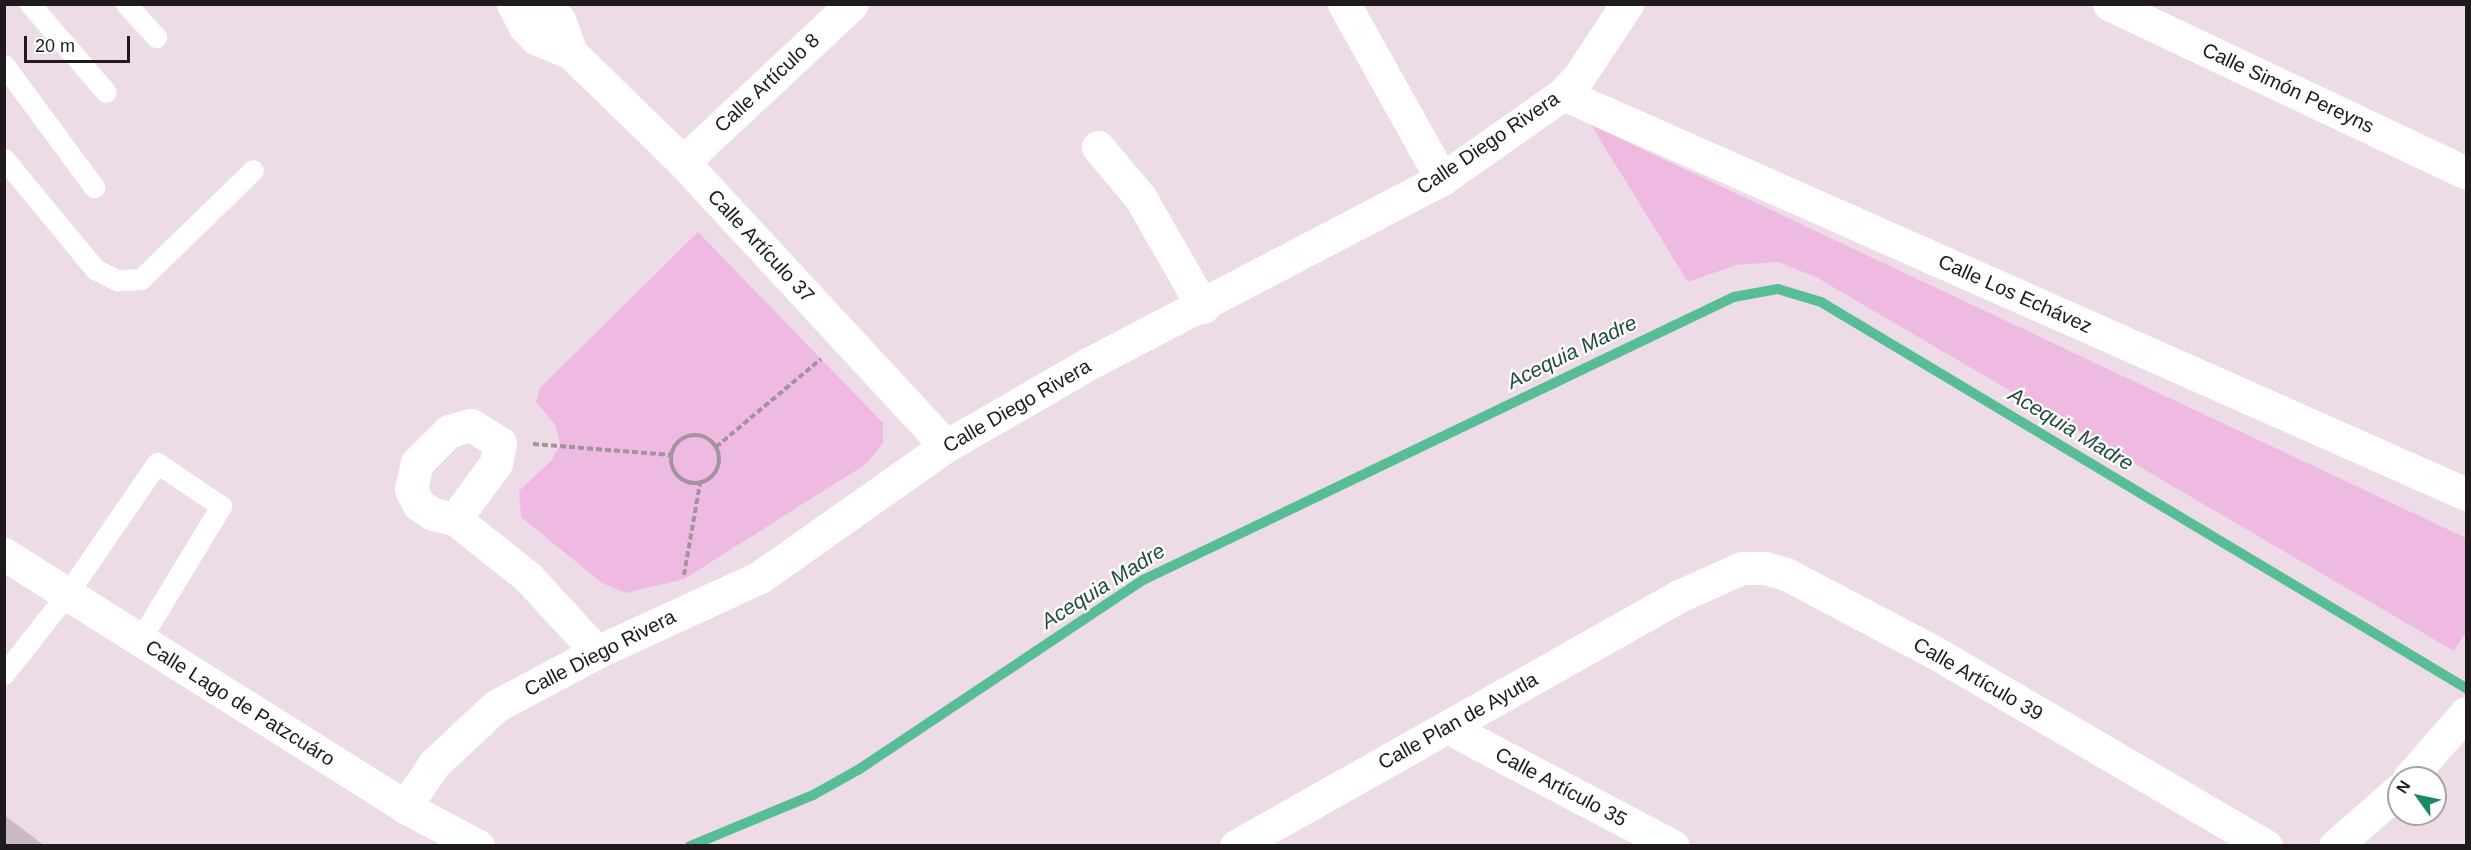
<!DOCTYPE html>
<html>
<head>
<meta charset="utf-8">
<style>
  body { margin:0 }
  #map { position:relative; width:2471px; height:850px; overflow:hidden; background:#eedbe8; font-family:Helvetica,sans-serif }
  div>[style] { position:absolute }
  .green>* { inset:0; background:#eebae1 }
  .stream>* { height:10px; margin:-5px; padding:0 5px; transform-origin:5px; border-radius:5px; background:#57bd97 }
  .building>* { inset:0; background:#cab8c5 }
  .path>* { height:4px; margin-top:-2px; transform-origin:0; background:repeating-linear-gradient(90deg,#a2939d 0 6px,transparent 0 9px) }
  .path>.ring { margin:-2px; padding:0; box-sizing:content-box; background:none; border:4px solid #a2939d; border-radius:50% }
  .service>* { height:21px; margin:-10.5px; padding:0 10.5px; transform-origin:10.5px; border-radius:10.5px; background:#fff }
  .minor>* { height:33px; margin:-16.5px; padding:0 16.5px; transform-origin:16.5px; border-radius:16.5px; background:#fff }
  .tertiary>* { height:33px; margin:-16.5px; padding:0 16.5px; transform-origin:16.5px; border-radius:16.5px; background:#fff }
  span { translate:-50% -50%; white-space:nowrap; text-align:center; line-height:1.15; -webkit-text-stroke:4.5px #fff; paint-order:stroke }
  .street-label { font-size:20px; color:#20191e }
  .water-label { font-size:21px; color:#214c3c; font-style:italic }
  .frame { position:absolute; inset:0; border:6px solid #20191e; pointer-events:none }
  .north { position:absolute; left:2387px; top:766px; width:60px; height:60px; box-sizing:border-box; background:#fff; border:2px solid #a6a3a5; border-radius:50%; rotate:303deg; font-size:16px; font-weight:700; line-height:24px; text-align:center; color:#20191e }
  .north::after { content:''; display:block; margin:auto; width:21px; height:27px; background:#1e8966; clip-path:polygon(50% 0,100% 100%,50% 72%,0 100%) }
  .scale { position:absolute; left:24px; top:36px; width:106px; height:27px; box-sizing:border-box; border:3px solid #20191e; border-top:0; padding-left:8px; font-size:18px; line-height:21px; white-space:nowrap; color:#20191e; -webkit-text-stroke:4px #fff; paint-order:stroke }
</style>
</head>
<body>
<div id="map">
  <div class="green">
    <i style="clip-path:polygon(1591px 125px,2466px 538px,2466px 632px,2454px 651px,1816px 277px,1778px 262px,1736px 265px,1688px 282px)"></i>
    <i style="clip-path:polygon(698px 232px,883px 423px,883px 443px,866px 464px,684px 579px,626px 593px,602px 583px,521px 517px,519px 491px,552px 460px,560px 445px,556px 426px,536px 402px,540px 388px)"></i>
  </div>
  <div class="stream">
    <i style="left:690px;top:846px;width:133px;rotate:-22.5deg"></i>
    <i style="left:813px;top:795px;width:51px;rotate:-29.1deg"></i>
    <i style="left:858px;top:770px;width:343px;rotate:-33.7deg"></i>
    <i style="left:1143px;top:580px;width:655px;rotate:-25.59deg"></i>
    <i style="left:1734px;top:297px;width:45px;rotate:-10.3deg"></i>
    <i style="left:1778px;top:289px;width:45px;rotate:16.8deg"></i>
    <i style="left:1821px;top:302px;width:752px;rotate:30.9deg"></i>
  </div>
  <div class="building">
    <i style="clip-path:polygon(4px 815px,45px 846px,4px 846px)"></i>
  </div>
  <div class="path">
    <i class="ring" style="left:671px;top:435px;width:44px;height:44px"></i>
    <i style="left:533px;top:444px;width:139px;rotate:4.5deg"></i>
    <i style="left:716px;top:447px;width:137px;rotate:-40deg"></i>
    <i style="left:684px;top:575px;width:93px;rotate:-80.1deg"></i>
  </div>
  <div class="service">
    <i style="left:30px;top:4px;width:116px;rotate:49.2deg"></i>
    <i style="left:126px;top:4px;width:45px;rotate:47.7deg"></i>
    <i style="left:4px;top:65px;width:152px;rotate:53.6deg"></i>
    <i style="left:4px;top:159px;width:143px;rotate:50.4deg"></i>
    <i style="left:95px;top:269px;width:25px;rotate:27deg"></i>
    <i style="left:117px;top:280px;width:24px;rotate:-2deg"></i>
    <i style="left:141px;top:279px;width:156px;rotate:-44.2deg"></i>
    <i style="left:4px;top:674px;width:102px;rotate:-51.8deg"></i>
    <i style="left:67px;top:594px;width:159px;rotate:-55.5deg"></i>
    <i style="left:157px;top:463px;width:77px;rotate:33.9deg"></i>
    <i style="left:221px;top:506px;width:157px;rotate:121.2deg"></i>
  </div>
  <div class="minor">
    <i style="left:513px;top:4px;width:26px;rotate:62deg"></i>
    <i style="left:525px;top:27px;width:17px;rotate:45deg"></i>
    <i style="left:537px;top:39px;width:37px;rotate:22deg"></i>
    <i style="left:571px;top:53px;width:156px;rotate:44.2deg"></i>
    <i style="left:683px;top:162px;width:387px;rotate:47.2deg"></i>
    <i style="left:545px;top:4px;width:21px;rotate:49deg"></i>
    <i style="left:559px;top:20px;width:35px;rotate:70deg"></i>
    <i style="left:1344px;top:4px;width:201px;rotate:60.8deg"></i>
    <i style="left:2109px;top:4px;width:395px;rotate:25.3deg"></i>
    <i style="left:1563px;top:94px;width:988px;rotate:23.89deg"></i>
    <i style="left:1098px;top:147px;width:65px;rotate:50deg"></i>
    <i style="left:1140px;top:197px;width:127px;rotate:60.2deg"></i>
    <i style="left:683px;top:162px;width:231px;rotate:-43.1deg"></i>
    <i style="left:471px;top:425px;width:34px;rotate:32deg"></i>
    <i style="left:500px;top:443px;width:20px;rotate:101deg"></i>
    <i style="left:496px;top:463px;width:69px;rotate:126.2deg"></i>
    <i style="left:455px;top:519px;width:23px;rotate:-167deg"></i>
    <i style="left:433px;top:514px;width:17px;rotate:-147deg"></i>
    <i style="left:419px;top:505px;width:18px;rotate:-117deg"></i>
    <i style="left:411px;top:489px;width:27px;rotate:-77deg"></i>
    <i style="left:417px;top:463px;width:45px;rotate:-45deg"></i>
    <i style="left:449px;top:431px;width:23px;rotate:-15deg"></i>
    <i style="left:455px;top:519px;width:93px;rotate:38.5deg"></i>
    <i style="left:528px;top:577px;width:102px;rotate:47.4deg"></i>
    <i style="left:4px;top:554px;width:474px;rotate:32.2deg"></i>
    <i style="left:405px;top:807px;width:83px;rotate:28.1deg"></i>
    <i style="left:1449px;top:728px;width:253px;rotate:27.8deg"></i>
    <i style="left:405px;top:807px;width:52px;rotate:-56deg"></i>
    <i style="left:434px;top:764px;width:85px;rotate:-43.1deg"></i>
    <i style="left:496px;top:706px;width:115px;rotate:-28.1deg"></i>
    <i style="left:597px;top:652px;width:179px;rotate:-24.7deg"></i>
    <i style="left:760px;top:577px;width:228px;rotate:-35.2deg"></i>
    <i style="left:946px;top:446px;width:164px;rotate:-30deg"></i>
    <i style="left:1088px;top:364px;width:399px;rotate:-27.6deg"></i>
    <i style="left:1442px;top:179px;width:148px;rotate:-35.1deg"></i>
    <i style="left:1563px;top:94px;width:25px;rotate:-48deg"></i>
    <i style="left:1580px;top:75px;width:85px;rotate:-56.5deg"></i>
    <i style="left:1236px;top:846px;width:509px;rotate:-29.44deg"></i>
    <i style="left:1679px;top:596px;width:69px;rotate:-24deg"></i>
    <i style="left:1742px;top:568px;width:22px"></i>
    <i style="left:1764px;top:568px;width:23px;rotate:15deg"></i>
    <i style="left:1786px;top:574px;width:167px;rotate:27.8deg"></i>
    <i style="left:1934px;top:652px;width:385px;rotate:30.3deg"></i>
  </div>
  <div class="tertiary">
    <i style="left:2409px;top:778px;width:86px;rotate:-48.8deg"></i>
    <i style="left:2335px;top:846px;width:85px;rotate:-41.2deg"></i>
  </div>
  <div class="street-label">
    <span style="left:767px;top:83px;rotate:-43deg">Calle Artículo 8</span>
    <span style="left:2288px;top:88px;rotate:25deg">Calle Simón Pereyns</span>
    <span style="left:1488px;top:143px;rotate:-34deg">Calle Diego Rivera</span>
    <span style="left:761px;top:246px;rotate:47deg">Calle Artículo 37</span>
    <span style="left:2015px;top:294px;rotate:24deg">Calle Los Echávez</span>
    <span style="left:1017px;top:406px;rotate:-30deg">Calle Diego Rivera</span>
    <span style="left:600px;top:653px;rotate:-27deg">Calle Diego Rivera</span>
    <span style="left:1978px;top:679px;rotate:30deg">Calle Artículo 39</span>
    <span style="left:240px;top:703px;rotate:32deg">Calle Lago de Patzcuáro</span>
    <span style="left:1458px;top:721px;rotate:-29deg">Calle Plan de Ayutla</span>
    <span style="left:1561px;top:787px;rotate:28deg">Calle Artículo 35</span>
  </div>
  <div class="water-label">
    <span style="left:1572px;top:352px;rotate:-26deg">Acequia Madre</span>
    <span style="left:2071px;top:429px;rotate:31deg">Acequia Madre</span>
    <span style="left:1103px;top:586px;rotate:-32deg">Acequia Madre</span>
  </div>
  <div class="frame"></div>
  <div class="north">N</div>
  <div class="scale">20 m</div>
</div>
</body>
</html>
